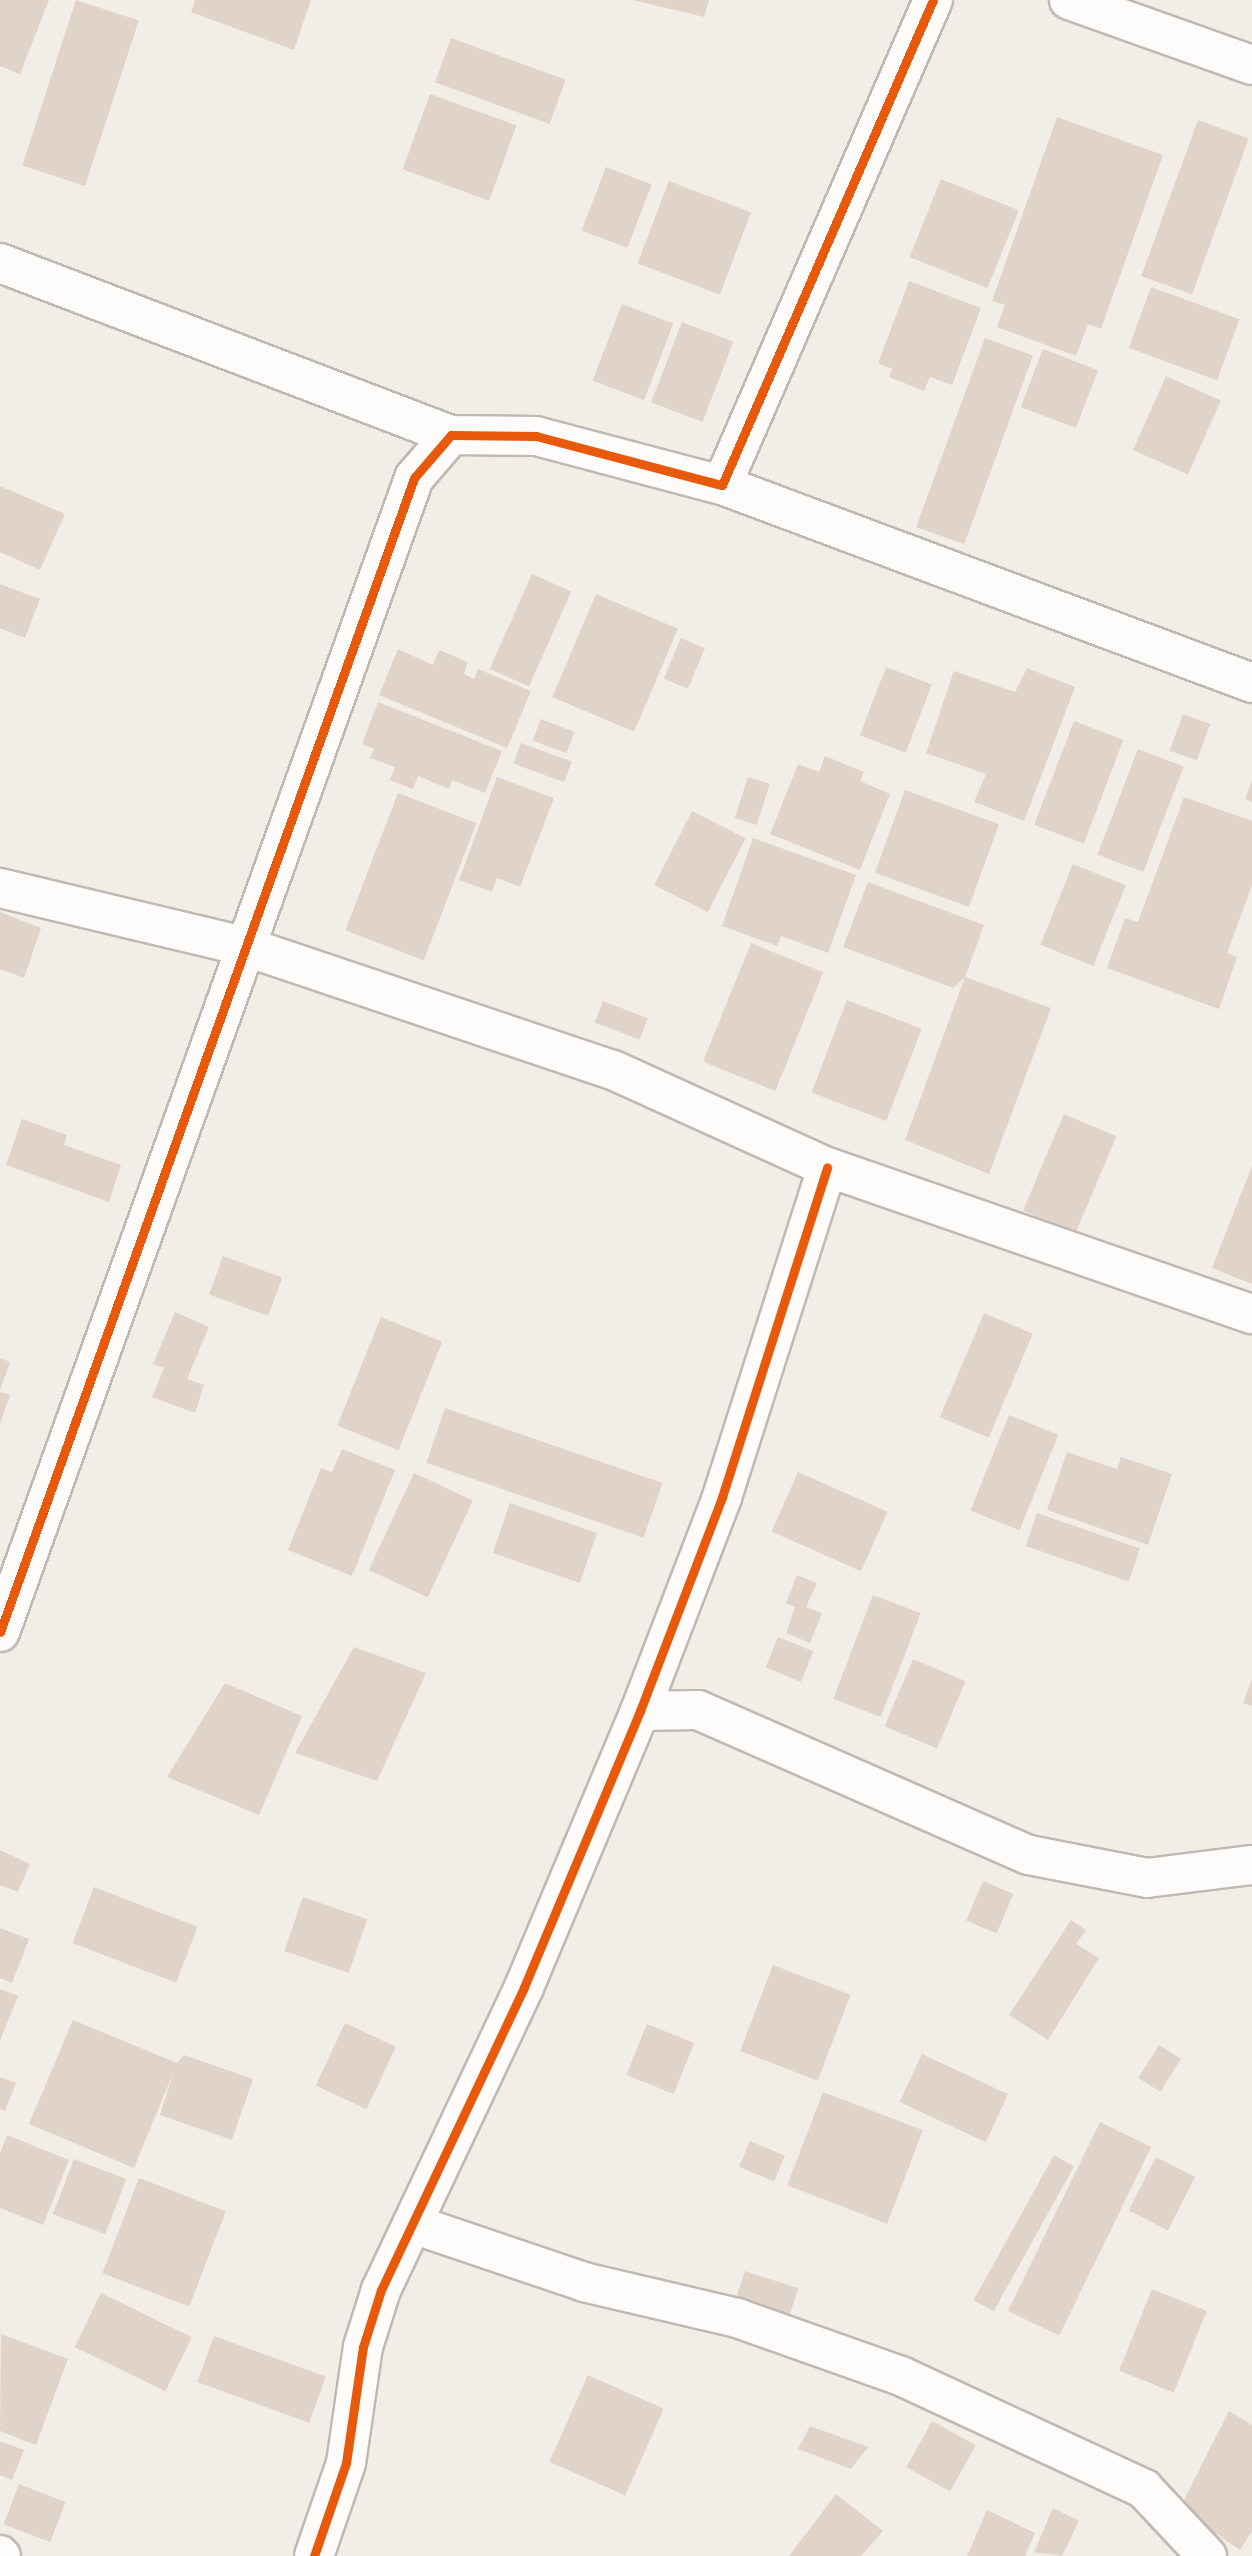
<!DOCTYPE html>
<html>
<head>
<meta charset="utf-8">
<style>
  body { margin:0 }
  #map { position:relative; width:1252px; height:2556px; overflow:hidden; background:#f3ede7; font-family:Figtree,sans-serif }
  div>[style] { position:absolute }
  .building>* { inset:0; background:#e0d4ca; transform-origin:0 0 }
  .roads { filter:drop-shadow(2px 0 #bfb9b4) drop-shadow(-2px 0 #bfb9b4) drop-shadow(0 2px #bfb9b4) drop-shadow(0 -2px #bfb9b4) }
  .minor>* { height:38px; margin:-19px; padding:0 19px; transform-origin:19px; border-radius:19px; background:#fdfcfb }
  .cycleway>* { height:9px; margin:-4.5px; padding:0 4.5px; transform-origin:4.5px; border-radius:4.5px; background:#e8590c }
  span { translate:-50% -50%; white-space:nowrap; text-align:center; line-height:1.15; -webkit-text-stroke:6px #f9ece1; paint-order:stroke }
</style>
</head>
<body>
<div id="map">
  <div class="building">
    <i style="clip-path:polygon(0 0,49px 0,20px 74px,0 66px)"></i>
    <i style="left:76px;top:0;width:66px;height:174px;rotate:18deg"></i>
    <i style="clip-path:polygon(195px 0,311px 0,294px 50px,191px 12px)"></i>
    <i style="clip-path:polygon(633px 0,709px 0,704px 17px)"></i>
    <i style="left:451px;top:38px;width:122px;height:47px;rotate:20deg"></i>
    <i style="left:430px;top:94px;width:92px;height:80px;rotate:20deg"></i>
    <i style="clip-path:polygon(1057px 117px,1163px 155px,1101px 329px,1088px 324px,1076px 356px,997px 327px,1005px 305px,992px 301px)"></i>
    <i style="left:1198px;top:120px;width:54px;height:166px;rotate:20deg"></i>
    <i style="left:606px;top:167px;width:49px;height:68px;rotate:21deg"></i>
    <i style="left:941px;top:179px;width:84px;height:84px;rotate:22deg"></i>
    <i style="left:669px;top:181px;width:88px;height:88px;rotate:21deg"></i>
    <i style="clip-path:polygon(909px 281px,981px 308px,952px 385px,930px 377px,924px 391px,889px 377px,892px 369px,878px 363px)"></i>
    <i style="left:1151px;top:287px;width:94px;height:65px;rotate:20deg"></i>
    <i style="left:622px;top:304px;width:55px;height:82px;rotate:21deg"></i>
    <i style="left:682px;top:322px;width:55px;height:86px;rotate:21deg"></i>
    <i style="left:985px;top:338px;width:51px;height:201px;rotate:20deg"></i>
    <i style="left:1043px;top:349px;width:59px;height:62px;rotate:21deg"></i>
    <i style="left:1166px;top:376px;width:60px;height:81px;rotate:24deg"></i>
    <i style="clip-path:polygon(0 486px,65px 514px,40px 570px,0 552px)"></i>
    <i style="left:532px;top:574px;width:43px;height:104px;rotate:24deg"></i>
    <i style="clip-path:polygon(0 584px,40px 599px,25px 638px,0 628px)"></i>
    <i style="left:596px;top:594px;width:89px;height:112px;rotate:23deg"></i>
    <i style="left:681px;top:638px;width:26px;height:44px;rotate:23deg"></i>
    <i style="clip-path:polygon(398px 649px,433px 665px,439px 650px,468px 662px,464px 674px,474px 679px,478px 669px,531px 691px,507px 748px,379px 695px)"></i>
    <i style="left:886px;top:667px;width:49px;height:73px;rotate:21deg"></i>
    <i style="clip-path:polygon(1027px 668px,1075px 687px,1024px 821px,974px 802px,986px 774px,926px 753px,954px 671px,1015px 692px)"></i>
    <i style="clip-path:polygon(378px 702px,502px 751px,485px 793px,452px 780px,449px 789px,418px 776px,413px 789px,390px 780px,395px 767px,370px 758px,374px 749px,362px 744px)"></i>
    <i style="left:1183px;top:714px;width:29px;height:39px;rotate:20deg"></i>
    <i style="left:541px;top:719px;width:36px;height:23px;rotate:21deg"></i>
    <i style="left:1074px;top:721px;width:53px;height:111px;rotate:21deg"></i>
    <i style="left:521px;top:743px;width:54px;height:22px;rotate:20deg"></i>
    <i style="left:1138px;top:749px;width:49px;height:113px;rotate:21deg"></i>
    <i style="clip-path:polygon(825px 756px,864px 772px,860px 781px,890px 794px,860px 870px,770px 834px,798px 764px,819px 772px)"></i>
    <i style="clip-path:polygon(497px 777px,554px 798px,520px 887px,497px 878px,492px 892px,459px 880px)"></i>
    <i style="left:748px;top:777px;width:23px;height:43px;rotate:18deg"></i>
    <i style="clip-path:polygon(1252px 781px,1252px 802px,1245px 799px)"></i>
    <i style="left:905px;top:790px;width:100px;height:88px;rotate:20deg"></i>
    <i style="left:398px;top:793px;width:84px;height:147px;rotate:21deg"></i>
    <i style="clip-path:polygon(1184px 797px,1252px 821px,1252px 885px,1227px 953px,1237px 957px,1219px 1009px,1107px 968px,1125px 918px,1138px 922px)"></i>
    <i style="left:692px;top:811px;width:60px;height:83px;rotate:27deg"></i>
    <i style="clip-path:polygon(753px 838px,856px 875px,828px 953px,781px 936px,777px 946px,722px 926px)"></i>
    <i style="left:1073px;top:864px;width:57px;height:87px;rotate:22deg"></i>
    <i style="clip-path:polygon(868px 882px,984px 925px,965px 977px,1051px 1008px,989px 1174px,905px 1140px,965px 977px,953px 988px,843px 947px)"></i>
    <i style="clip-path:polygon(0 912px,41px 928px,24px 978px,0 969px)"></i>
    <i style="left:751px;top:943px;width:78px;height:128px;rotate:22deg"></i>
    <i style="left:847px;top:1000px;width:80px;height:99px;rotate:21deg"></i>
    <i style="left:603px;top:1001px;width:48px;height:23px;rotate:21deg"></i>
    <i style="left:1064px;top:1114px;width:57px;height:105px;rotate:23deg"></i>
    <i style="clip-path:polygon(22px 1119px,67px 1135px,64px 1145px,121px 1165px,109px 1202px,6px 1165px)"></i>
    <i style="clip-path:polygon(1252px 1166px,1252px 1284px,1212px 1268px)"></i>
    <i style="left:223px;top:1256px;width:63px;height:41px;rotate:20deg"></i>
    <i style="clip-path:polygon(175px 1312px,209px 1327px,187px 1379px,204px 1385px,195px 1413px,152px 1397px,164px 1368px,153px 1364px)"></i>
    <i style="left:984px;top:1313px;width:53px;height:113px;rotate:23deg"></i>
    <i style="left:381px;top:1317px;width:66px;height:117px;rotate:22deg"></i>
    <i style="clip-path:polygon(0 1358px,10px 1362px,0 1390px)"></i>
    <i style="clip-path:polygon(0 1392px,10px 1395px,0 1424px)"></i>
    <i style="left:445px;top:1408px;width:230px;height:58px;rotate:19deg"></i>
    <i style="left:1009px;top:1415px;width:53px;height:103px;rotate:22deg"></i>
    <i style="clip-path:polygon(342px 1449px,395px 1470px,352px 1576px,288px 1550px,321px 1468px,332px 1472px)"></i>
    <i style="clip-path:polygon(1067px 1452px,1117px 1469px,1121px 1457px,1172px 1474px,1148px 1545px,1047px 1510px)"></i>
    <i style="left:798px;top:1472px;width:98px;height:65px;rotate:24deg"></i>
    <i style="left:414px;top:1473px;width:65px;height:107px;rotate:25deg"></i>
    <i style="left:510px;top:1503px;width:92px;height:53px;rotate:19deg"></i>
    <i style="left:1037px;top:1513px;width:109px;height:35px;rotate:19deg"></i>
    <i style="clip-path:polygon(797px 1575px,817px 1583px,806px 1607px,822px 1613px,810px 1643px,786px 1633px,795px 1607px,786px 1603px)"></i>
    <i style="left:873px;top:1595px;width:51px;height:111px;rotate:21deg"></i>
    <i style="left:778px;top:1637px;width:38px;height:33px;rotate:22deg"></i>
    <i style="clip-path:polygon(354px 1647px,426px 1673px,377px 1781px,295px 1753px)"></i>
    <i style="left:913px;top:1659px;width:57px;height:73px;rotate:23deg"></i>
    <i style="clip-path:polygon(1252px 1679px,1252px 1706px,1243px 1703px)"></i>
    <i style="clip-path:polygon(225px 1683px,302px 1716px,259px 1815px,167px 1777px)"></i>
    <i style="clip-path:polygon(0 1850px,30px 1864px,18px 1892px,0 1885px)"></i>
    <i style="left:983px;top:1881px;width:33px;height:43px;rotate:23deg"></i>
    <i style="left:94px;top:1887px;width:111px;height:60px;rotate:21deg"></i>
    <i style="left:303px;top:1897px;width:68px;height:57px;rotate:19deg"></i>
    <i style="clip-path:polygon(1071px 1920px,1086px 1930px,1076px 1944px,1099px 1958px,1048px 2040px,1009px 2015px)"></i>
    <i style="clip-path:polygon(0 1928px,29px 1939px,12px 1983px,0 1978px)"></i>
    <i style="left:773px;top:1965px;width:83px;height:92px;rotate:21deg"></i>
    <i style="clip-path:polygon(0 1989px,18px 1996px,0 2041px)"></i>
    <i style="clip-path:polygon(73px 2020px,177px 2063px,184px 2055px,253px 2079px,232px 2140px,160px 2115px,174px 2071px,134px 2168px,29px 2124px)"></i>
    <i style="left:345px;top:2023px;width:56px;height:69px;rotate:25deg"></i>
    <i style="left:647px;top:2024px;width:51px;height:55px;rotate:22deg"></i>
    <i style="left:1159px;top:2045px;width:26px;height:39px;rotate:32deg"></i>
    <i style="left:922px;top:2054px;width:95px;height:53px;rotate:25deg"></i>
    <i style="clip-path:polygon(0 2077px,16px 2083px,5px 2111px,0 2109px)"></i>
    <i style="left:823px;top:2092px;width:107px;height:100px;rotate:21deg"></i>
    <i style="left:1100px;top:2122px;width:57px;height:210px;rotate:26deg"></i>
    <i style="clip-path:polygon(7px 2135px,69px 2160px,43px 2225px,0 2208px,0 2153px)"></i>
    <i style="left:750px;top:2141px;width:38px;height:28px;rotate:23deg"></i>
    <i style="left:1054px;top:2155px;width:23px;height:166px;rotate:29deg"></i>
    <i style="left:1156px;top:2157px;width:44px;height:60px;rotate:27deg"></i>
    <i style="left:74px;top:2159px;width:56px;height:59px;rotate:21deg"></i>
    <i style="left:139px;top:2178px;width:93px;height:102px;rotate:21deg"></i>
    <i style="left:745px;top:2271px;width:56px;height:38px;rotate:18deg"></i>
    <i style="left:1152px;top:2289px;width:59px;height:88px;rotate:22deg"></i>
    <i style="left:101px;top:2293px;width:101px;height:60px;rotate:26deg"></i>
    <i style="clip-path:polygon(1px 2334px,68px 2359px,36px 2445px,0 2431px)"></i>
    <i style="left:214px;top:2336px;width:119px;height:49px;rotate:20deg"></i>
    <i style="left:588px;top:2375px;width:83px;height:95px;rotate:24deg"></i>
    <i style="clip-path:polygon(1229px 2411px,1252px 2425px,1252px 2531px,1240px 2550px,1180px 2508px)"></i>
    <i style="left:932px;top:2421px;width:50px;height:53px;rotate:29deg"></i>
    <i style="clip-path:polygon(810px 2426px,868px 2447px,851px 2469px,798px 2449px)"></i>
    <i style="clip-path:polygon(0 2441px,24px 2450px,12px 2480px,0 2475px)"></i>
    <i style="left:19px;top:2484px;width:50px;height:43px;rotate:21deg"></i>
    <i style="clip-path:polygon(836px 2494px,883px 2531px,861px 2556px,789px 2556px)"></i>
    <i style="clip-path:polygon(1053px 2508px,1079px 2521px,1062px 2556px,1034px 2552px)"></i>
    <i style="clip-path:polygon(987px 2510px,1035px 2533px,1025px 2556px,967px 2556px)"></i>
  </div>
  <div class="roads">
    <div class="minor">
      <i style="left:1069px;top:0;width:194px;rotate:19.6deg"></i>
      <i style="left:0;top:263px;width:483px;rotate:20.9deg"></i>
      <i style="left:722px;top:485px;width:566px;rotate:20.48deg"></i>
      <i style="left:0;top:888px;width:254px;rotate:13.4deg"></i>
      <i style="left:247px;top:947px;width:386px;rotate:18.6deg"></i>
      <i style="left:613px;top:1070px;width:235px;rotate:24.4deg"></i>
      <i style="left:827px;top:1167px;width:450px;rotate:19.1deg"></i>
      <i style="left:0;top:1632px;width:1226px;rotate:-70.26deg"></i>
      <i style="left:414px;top:478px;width:57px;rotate:-49.3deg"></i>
      <i style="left:451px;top:435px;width:85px;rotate:0.7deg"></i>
      <i style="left:536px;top:436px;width:192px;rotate:14.8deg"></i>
      <i style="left:722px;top:485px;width:529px;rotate:-66.49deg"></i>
      <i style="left:640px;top:1711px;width:58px;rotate:-1deg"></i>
      <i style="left:698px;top:1710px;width:361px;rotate:23.7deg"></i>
      <i style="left:1029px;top:1855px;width:120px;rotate:11deg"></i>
      <i style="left:1147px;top:1878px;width:106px;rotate:-7.1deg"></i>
      <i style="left:413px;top:2224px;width:181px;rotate:18.7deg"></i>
      <i style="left:584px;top:2282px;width:157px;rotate:13.2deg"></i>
      <i style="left:737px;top:2318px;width:174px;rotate:19.5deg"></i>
      <i style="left:901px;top:2376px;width:268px;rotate:24.9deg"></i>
      <i style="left:1144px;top:2489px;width:92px;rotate:46.8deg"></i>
      <i style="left:0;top:2555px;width:1px;rotate:45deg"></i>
      <i style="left:314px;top:2556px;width:98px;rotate:-71deg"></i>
      <i style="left:346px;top:2463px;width:117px;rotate:-81.7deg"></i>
      <i style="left:363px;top:2347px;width:60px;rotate:-72.5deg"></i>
      <i style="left:381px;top:2290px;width:335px;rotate:-64.7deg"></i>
      <i style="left:524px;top:1987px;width:299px;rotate:-67.2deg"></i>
      <i style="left:640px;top:1711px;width:229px;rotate:-69deg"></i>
      <i style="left:722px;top:1497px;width:346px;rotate:-72.3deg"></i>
    </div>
  </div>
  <div class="cycleway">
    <i style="left:0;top:1632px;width:1226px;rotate:-70.26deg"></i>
    <i style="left:414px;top:478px;width:57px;rotate:-49.3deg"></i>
    <i style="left:451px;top:435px;width:85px;rotate:0.7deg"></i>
    <i style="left:536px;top:436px;width:192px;rotate:14.8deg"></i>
    <i style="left:722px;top:485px;width:529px;rotate:-66.49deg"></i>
    <i style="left:314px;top:2556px;width:98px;rotate:-71deg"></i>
    <i style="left:346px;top:2463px;width:117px;rotate:-81.7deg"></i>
    <i style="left:363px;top:2347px;width:60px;rotate:-72.5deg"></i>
    <i style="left:381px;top:2290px;width:335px;rotate:-64.7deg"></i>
    <i style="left:524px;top:1987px;width:299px;rotate:-67.2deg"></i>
    <i style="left:640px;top:1711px;width:229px;rotate:-69deg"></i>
    <i style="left:722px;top:1497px;width:346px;rotate:-72.3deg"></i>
  </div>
</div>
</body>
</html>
